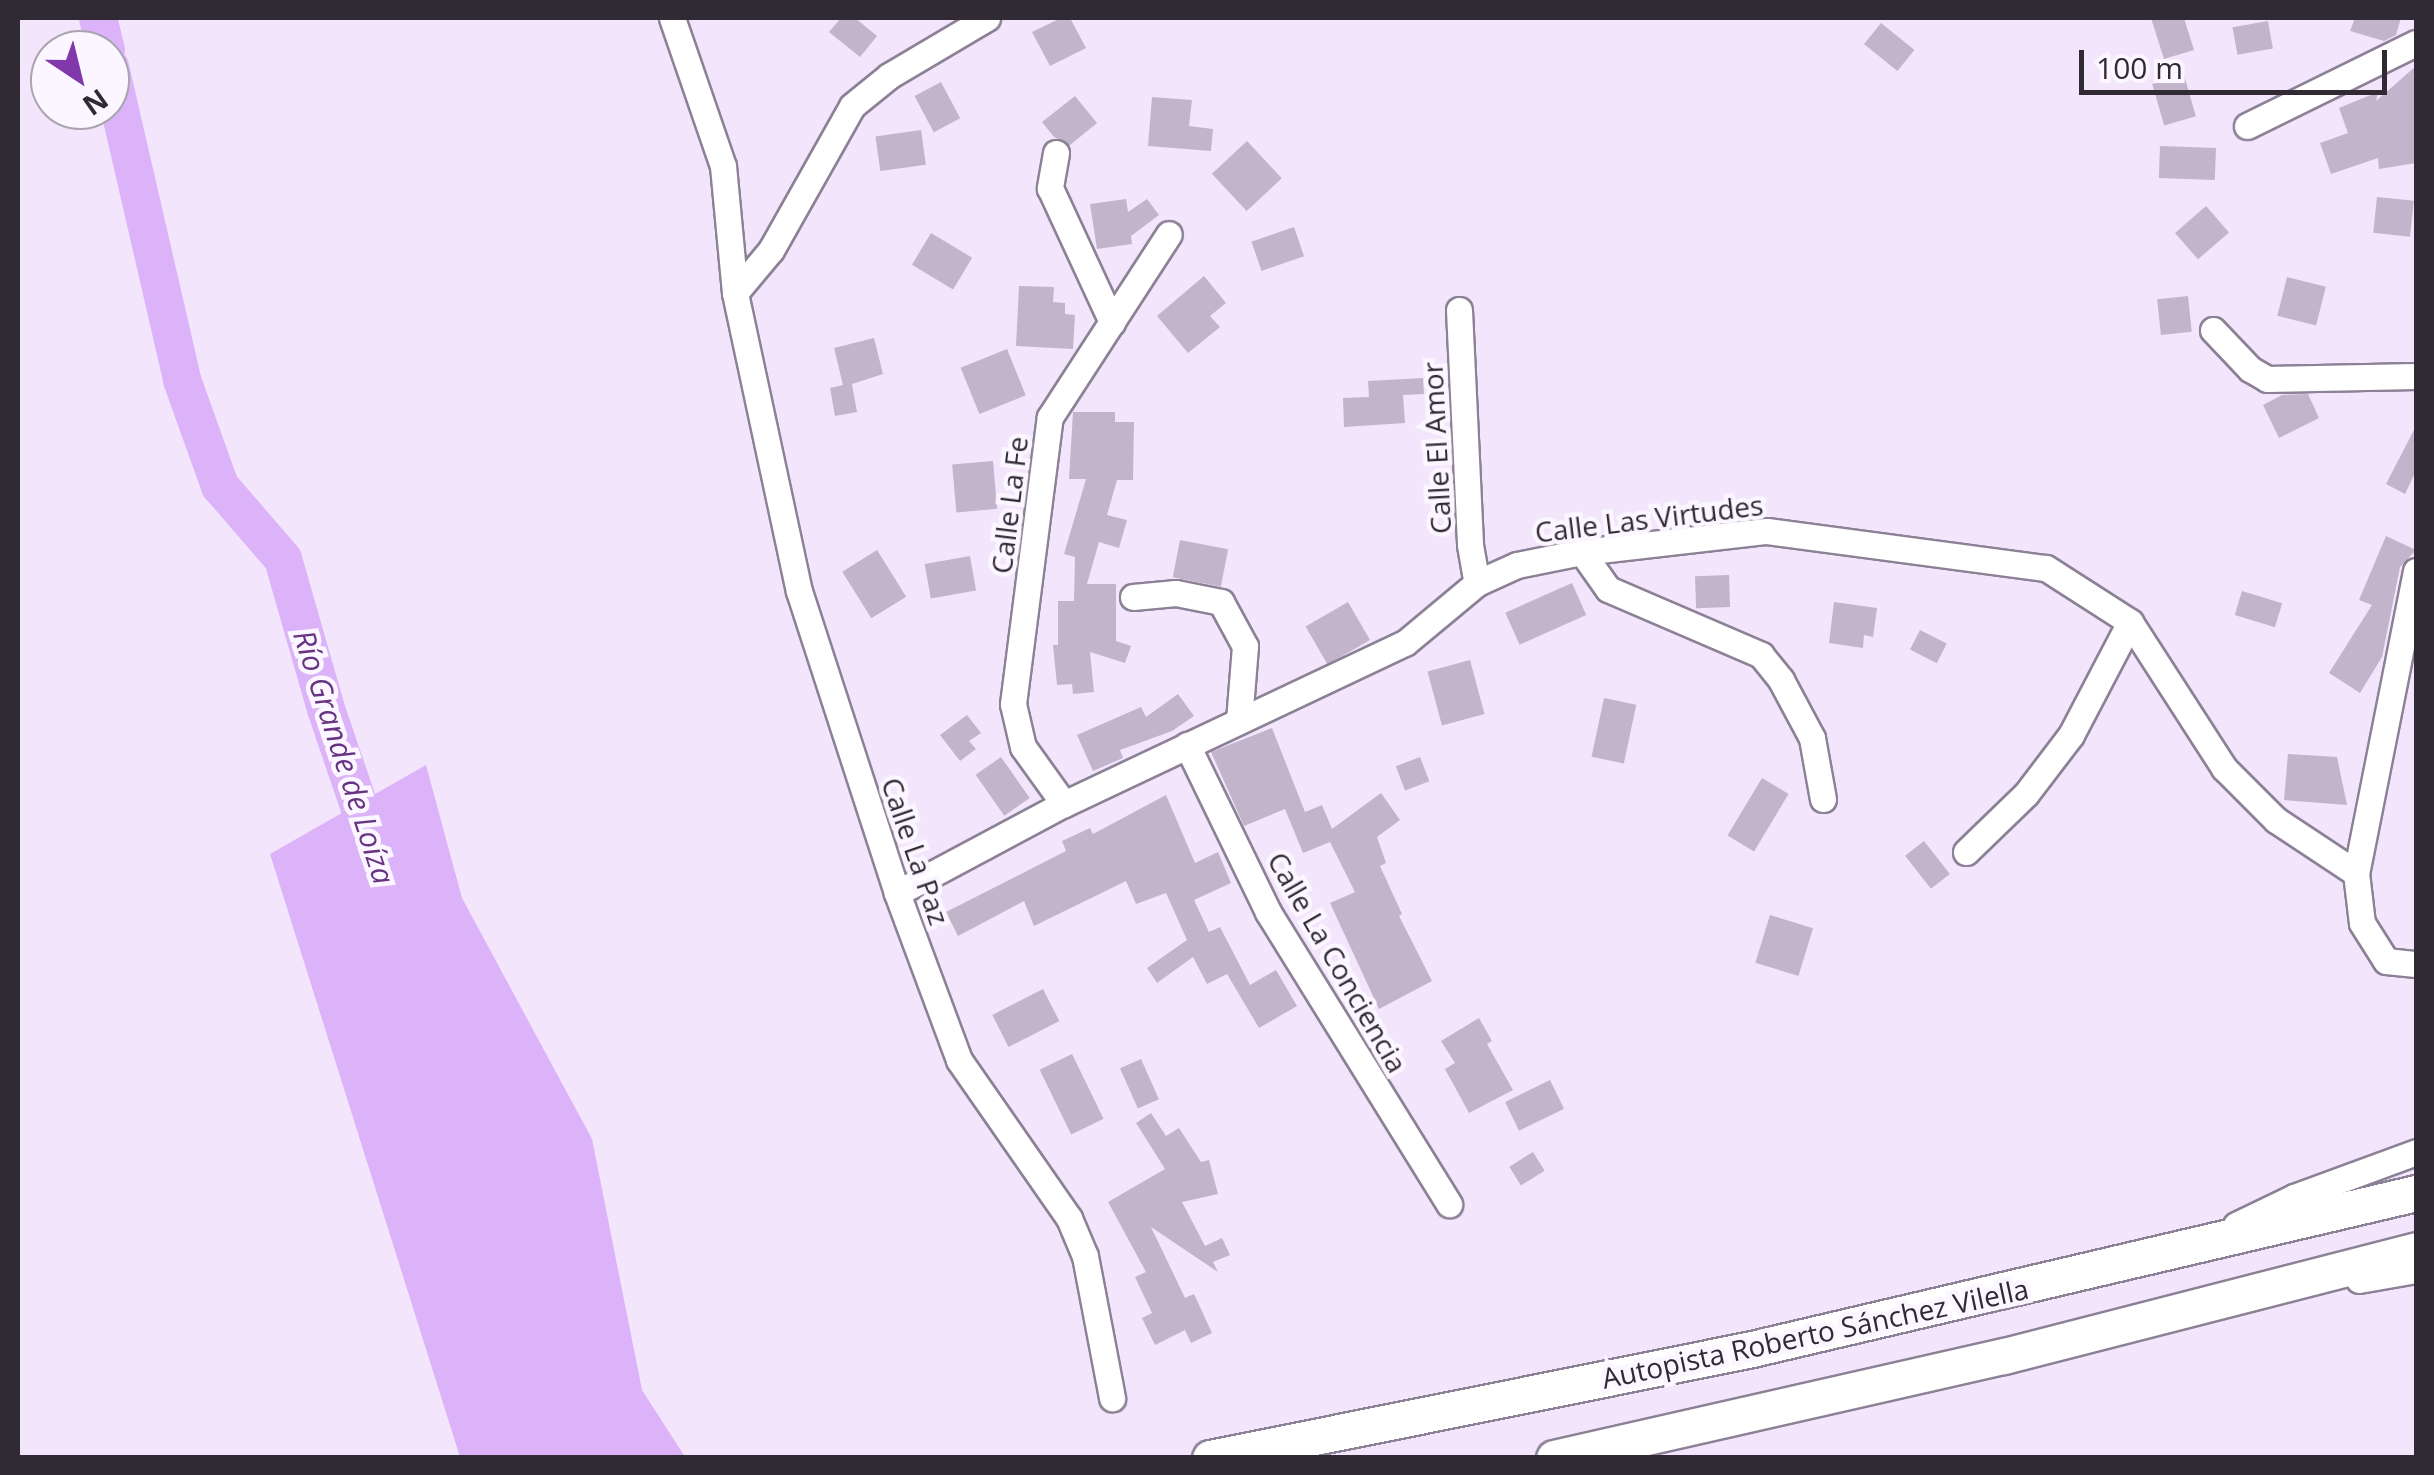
<!DOCTYPE html>
<html>
<head>
<meta charset="utf-8">
<style>
  body { margin:0 }
  #map { position:relative; width:2434px; height:1475px; overflow:hidden; background:#f2e5fc; font-family:"Open Sans",sans-serif }
  div>[style] { position:absolute }
  .water>* { inset:0; background:#dcb3f8 }
  .river>* { height:38px; margin:-19px; padding:0 19px; transform-origin:19px; border-radius:19px; background:#dcb3f8 }
  .building>* { inset:0; background:#c2b5cb; transform-origin:0 0 }
  .roads { filter:drop-shadow(2px 0 #8c8195) drop-shadow(-2px 0 #8c8195) drop-shadow(0 2px #8c8195) drop-shadow(0 -2px #8c8195) }
  .minor>* { height:25px; margin:-12.5px; padding:0 12.5px; transform-origin:12.5px; border-radius:12.5px; background:#fff }
  .highway>* { height:35px; margin:-17.5px; padding:0 17.5px; transform-origin:17.5px; border-radius:17.5px; background:#fff }
  span { translate:-50% -50%; white-space:nowrap; text-align:center; line-height:1.15; -webkit-text-stroke:9px #fbf6ff; paint-order:stroke }
  .street-label { font-size:28px; color:#2f2a33 }
  .water-label { font-size:30px; color:#653382; font-style:italic }
  .frame { position:absolute; inset:0; border:20px solid #2f2a33; pointer-events:none }
  .north { position:absolute; left:30px; top:30px; width:100px; height:100px; box-sizing:border-box; background:#fbf6ff; border:2px solid #a9a4ad; border-radius:50%; rotate:145deg; font-size:28px; font-weight:700; line-height:40px; text-align:center; color:#2f2a33 }
  .north::after { content:''; display:block; margin:auto; width:35px; height:45px; background:#8138aa; clip-path:polygon(50% 0,100% 100%,50% 72%,0 100%) }
  .scale { position:absolute; left:2079px; top:50px; width:308px; height:45px; box-sizing:border-box; border:5px solid #2f2a33; border-top:0; padding-left:12px; font-size:30px; line-height:35px; white-space:nowrap; color:#2f2a33; -webkit-text-stroke:8px #fbf6ff; paint-order:stroke }
</style>
</head>
<body>
<div id="map">
  <div class="water">
    <i style="clip-path:polygon(426px 765px,462px 898px,592px 1139px,642px 1390px,685px 1457px,460px 1457px,270px 854px)"></i>
  </div>
  <div class="river">
    <i style="left:98px;top:18px;width:33px;rotate:76deg"></i>
    <i style="left:110px;top:67px;width:321px;rotate:77deg"></i>
    <i style="left:182px;top:380px;width:113px;rotate:70.3deg"></i>
    <i style="left:220px;top:486px;width:96px;rotate:49.2deg"></i>
    <i style="left:283px;top:559px;width:156px;rotate:74deg"></i>
    <i style="left:326px;top:709px;width:152px;rotate:71.2deg"></i>
  </div>
  <div class="building">
    <i style="clip-path:polygon(841px 18px,855px 18px,877px 36px,860px 57px,829px 32px)"></i>
    <i style="clip-path:polygon(1061px 18px,1070px 18px,1086px 48px,1050px 66px,1032px 32px)"></i>
    <i style="clip-path:polygon(2151px 18px,2184px 18px,2194px 50px,2164px 59px)"></i>
    <i style="clip-path:polygon(2355px 18px,2401px 18px,2396px 35px,2384px 41px,2350px 31px)"></i>
    <i style="left:2268px;top:21px;width:28px;height:36px;rotate:80deg"></i>
    <i style="left:1881px;top:23px;width:43px;height:27px;rotate:39deg"></i>
    <i style="clip-path:polygon(2416px 66px,2416px 163px,2379px 169px,2378px 158px,2331px 174px,2320px 143px,2348px 133px,2339px 108px,2378px 92px,2376px 101px)"></i>
    <i style="left:2184px;top:75px;width:43px;height:33px;rotate:74deg"></i>
    <i style="left:941px;top:82px;width:41px;height:30px;rotate:62deg"></i>
    <i style="clip-path:polygon(1075px 96px,1097px 123px,1070px 145px,1054px 137px,1042px 122px)"></i>
    <i style="clip-path:polygon(1152px 97px,1192px 100px,1189px 126px,1213px 129px,1211px 151px,1148px 146px)"></i>
    <i style="left:921px;top:130px;width:35px;height:46px;rotate:82deg"></i>
    <i style="left:1247px;top:141px;width:51px;height:48px;rotate:47deg"></i>
    <i style="left:2160px;top:146px;width:56px;height:32px;rotate:2deg"></i>
    <i style="left:2377px;top:197px;width:37px;height:36px;rotate:6deg"></i>
    <i style="clip-path:polygon(1126px 199px,1128px 212px,1147px 199px,1159px 215px,1131px 236px,1132px 244px,1097px 249px,1090px 204px)"></i>
    <i style="left:2206px;top:206px;width:35px;height:41px;rotate:49deg"></i>
    <i style="left:1294px;top:227px;width:31px;height:45px;rotate:71deg"></i>
    <i style="left:931px;top:233px;width:48px;height:37px;rotate:31deg"></i>
    <i style="clip-path:polygon(1204px 276px,1226px 303px,1210px 316px,1220px 327px,1188px 353px,1157px 316px)"></i>
    <i style="left:2287px;top:277px;width:40px;height:40px;rotate:14deg"></i>
    <i style="clip-path:polygon(1019px 286px,1054px 287px,1053px 302px,1065px 303px,1065px 314px,1075px 315px,1073px 349px,1016px 346px)"></i>
    <i style="left:2188px;top:296px;width:36px;height:31px;rotate:84deg"></i>
    <i style="clip-path:polygon(874px 338px,883px 374px,852px 384px,857px 412px,835px 416px,830px 388px,843px 385px,834px 348px)"></i>
    <i style="left:1007px;top:349px;width:50px;height:50px;rotate:68deg"></i>
    <i style="clip-path:polygon(1423px 378px,1424px 394px,1403px 395px,1405px 423px,1344px 427px,1343px 398px,1369px 397px,1368px 381px)"></i>
    <i style="clip-path:polygon(2308px 394px,2319px 418px,2279px 438px,2263px 405px,2282px 395px)"></i>
    <i style="clip-path:polygon(1073px 412px,1115px 412px,1115px 422px,1134px 422px,1133px 480px,1117px 480px,1107px 515px,1127px 520px,1119px 548px,1099px 542px,1087px 584px,1116px 584px,1116px 641px,1131px 646px,1125px 663px,1090px 652px,1094px 692px,1073px 694px,1072px 684px,1057px 685px,1053px 645px,1058px 645px,1058px 601px,1074px 601px,1075px 557px,1064px 554px,1086px 479px,1069px 479px)"></i>
    <i style="clip-path:polygon(2416px 426px,2416px 471px,2405px 494px,2386px 484px)"></i>
    <i style="left:993px;top:461px;width:48px;height:41px;rotate:85deg"></i>
    <i style="clip-path:polygon(2386px 536px,2416px 550px,2400px 567px,2382px 657px,2360px 693px,2329px 673px,2372px 605px,2359px 600px)"></i>
    <i style="left:1180px;top:540px;width:49px;height:38px;rotate:11deg"></i>
    <i style="left:877px;top:550px;width:55px;height:41px;rotate:58deg"></i>
    <i style="left:970px;top:556px;width:35px;height:46px;rotate:80deg"></i>
    <i style="left:1729px;top:575px;width:32px;height:34px;rotate:88deg"></i>
    <i style="left:1572px;top:583px;width:35px;height:73px;rotate:66deg"></i>
    <i style="left:2242px;top:591px;width:42px;height:25px;rotate:17deg"></i>
    <i style="left:1348px;top:602px;width:44px;height:49px;rotate:60deg"></i>
    <i style="clip-path:polygon(1834px 602px,1877px 608px,1873px 637px,1864px 635px,1863px 648px,1829px 643px)"></i>
    <i style="left:1920px;top:630px;width:30px;height:22px;rotate:27deg"></i>
    <i style="left:1470px;top:660px;width:56px;height:44px;rotate:75deg"></i>
    <i style="clip-path:polygon(1178px 694px,1194px 716px,1172px 731px,1120px 750px,1123px 758px,1093px 771px,1077px 735px,1141px 707px,1146px 717px)"></i>
    <i style="left:1604px;top:698px;width:33px;height:60px;rotate:12deg"></i>
    <i style="clip-path:polygon(967px 715px,981px 733px,969px 741px,976px 749px,960px 761px,940px 735px)"></i>
    <i style="clip-path:polygon(1272px 728px,1305px 812px,1322px 805px,1332px 829px,1381px 793px,1400px 820px,1377px 837px,1386px 863px,1380px 866px,1402px 914px,1399px 916px,1432px 981px,1379px 1009px,1330px 903px,1355px 892px,1330px 842px,1303px 853px,1285px 809px,1244px 826px,1211px 752px)"></i>
    <i style="clip-path:polygon(2288px 754px,2337px 757px,2347px 805px,2284px 800px)"></i>
    <i style="left:1001px;top:757px;width:50px;height:31px;rotate:55deg"></i>
    <i style="left:1420px;top:757px;width:26px;height:26px;rotate:69deg"></i>
    <i style="left:1762px;top:778px;width:31px;height:67px;rotate:31deg"></i>
    <i style="clip-path:polygon(1166px 795px,1195px 863px,1218px 852px,1231px 883px,1194px 900px,1209px 932px,1220px 927px,1250px 985px,1276px 970px,1297px 1006px,1259px 1028px,1227px 974px,1207px 984px,1193px 957px,1157px 983px,1147px 968px,1187px 940px,1166px 893px,1136px 904px,1126px 881px,1034px 926px,1024px 901px,958px 936px,946px 912px,1066px 851px,1062px 841px,1090px 828px,1093px 834px)"></i>
    <i style="left:1924px;top:841px;width:42px;height:24px;rotate:52deg"></i>
    <i style="left:1770px;top:915px;width:45px;height:50px;rotate:17deg"></i>
    <i style="left:1043px;top:989px;width:36px;height:57px;rotate:63deg"></i>
    <i style="clip-path:polygon(1479px 1018px,1492px 1041px,1487px 1044px,1513px 1090px,1469px 1113px,1445px 1069px,1455px 1063px,1441px 1041px)"></i>
    <i style="left:1072px;top:1054px;width:72px;height:36px;rotate:64deg"></i>
    <i style="left:1141px;top:1059px;width:44px;height:23px;rotate:66deg"></i>
    <i style="left:1550px;top:1080px;width:32px;height:50px;rotate:64deg"></i>
    <i style="clip-path:polygon(1151px 1113px,1166px 1136px,1179px 1128px,1201px 1162px,1209px 1160px,1218px 1194px,1182px 1202px,1205px 1246px,1222px 1238px,1230px 1255px,1213px 1262px,1218px 1272px,1151px 1227px,1185px 1298px,1194px 1294px,1212px 1333px,1191px 1343px,1185px 1330px,1155px 1345px,1142px 1318px,1152px 1313px,1135px 1277px,1146px 1272px,1108px 1202px,1165px 1169px,1136px 1123px)"></i>
    <i style="left:1533px;top:1152px;width:22px;height:28px;rotate:58deg"></i>
  </div>
  <div class="roads">
    <div class="minor">
      <i style="left:672px;top:18px;width:157px;rotate:71deg"></i>
      <i style="left:723px;top:166px;width:128px;rotate:84.6deg"></i>
      <i style="left:735px;top:293px;width:305px;rotate:77.9deg"></i>
      <i style="left:799px;top:591px;width:318px;rotate:72deg"></i>
      <i style="left:897px;top:893px;width:178px;rotate:69.6deg"></i>
      <i style="left:959px;top:1060px;width:193px;rotate:55.2deg"></i>
      <i style="left:1069px;top:1218px;width:41px;rotate:67.2deg"></i>
      <i style="left:1085px;top:1256px;width:145px;rotate:79.2deg"></i>
      <i style="left:2247px;top:126px;width:188px;rotate:-26.2deg"></i>
      <i style="left:1056px;top:153px;width:36px;rotate:100deg"></i>
      <i style="left:1050px;top:188px;width:148px;rotate:65.2deg"></i>
      <i style="left:735px;top:293px;width:56px;rotate:-50.1deg"></i>
      <i style="left:771px;top:250px;width:165px;rotate:-60.6deg"></i>
      <i style="left:852px;top:106px;width:48px;rotate:-39deg"></i>
      <i style="left:889px;top:76px;width:114px;rotate:-30.6deg"></i>
      <i style="left:1459px;top:310px;width:235px;rotate:87.3deg"></i>
      <i style="left:1470px;top:545px;width:39px;rotate:80deg"></i>
      <i style="left:2213px;top:330px;width:54px;rotate:46.5deg"></i>
      <i style="left:2250px;top:369px;width:20px;rotate:30deg"></i>
      <i style="left:2267px;top:379px;width:149px;rotate:-1.2deg"></i>
      <i style="left:1582px;top:552px;width:45px;rotate:54.9deg"></i>
      <i style="left:1608px;top:589px;width:167px;rotate:23.3deg"></i>
      <i style="left:1761px;top:655px;width:32px;rotate:51deg"></i>
      <i style="left:1781px;top:680px;width:66px;rotate:61.9deg"></i>
      <i style="left:1812px;top:738px;width:62px;rotate:79.8deg"></i>
      <i style="left:2416px;top:571px;width:308px;rotate:101.2deg"></i>
      <i style="left:2356px;top:873px;width:50px;rotate:83.2deg"></i>
      <i style="left:2362px;top:923px;width:45px;rotate:57.7deg"></i>
      <i style="left:2386px;top:961px;width:30px;rotate:6deg"></i>
      <i style="left:1133px;top:597px;width:43px;rotate:-5.3deg"></i>
      <i style="left:1176px;top:593px;width:46px;rotate:11.3deg"></i>
      <i style="left:1221px;top:602px;width:50px;rotate:61.4deg"></i>
      <i style="left:1245px;top:646px;width:75px;rotate:94.6deg"></i>
      <i style="left:1187px;top:745px;width:186px;rotate:64.1deg"></i>
      <i style="left:1268px;top:912px;width:344px;rotate:58.2deg"></i>
      <i style="left:1064px;top:804px;width:70px;rotate:-125.7deg"></i>
      <i style="left:1023px;top:747px;width:44px;rotate:-103.1deg"></i>
      <i style="left:1013px;top:704px;width:289px;rotate:-82.7deg"></i>
      <i style="left:1050px;top:417px;width:218px;rotate:-57deg"></i>
      <i style="left:1966px;top:852px;width:83px;rotate:-44deg"></i>
      <i style="left:2026px;top:794px;width:74px;rotate:-52.7deg"></i>
      <i style="left:2071px;top:735px;width:127px;rotate:-62.4deg"></i>
      <i style="left:897px;top:893px;width:189px;rotate:-28.1deg"></i>
      <i style="left:1064px;top:804px;width:377px;rotate:-25.3deg"></i>
      <i style="left:1405px;top:643px;width:94px;rotate:-39.8deg"></i>
      <i style="left:1477px;top:583px;width:44px;rotate:-24.2deg"></i>
      <i style="left:1517px;top:565px;width:66px;rotate:-11.3deg"></i>
      <i style="left:1582px;top:552px;width:186px;rotate:-6.5deg"></i>
      <i style="left:1767px;top:531px;width:281px;rotate:7.6deg"></i>
      <i style="left:2046px;top:568px;width:100px;rotate:32.7deg"></i>
      <i style="left:2130px;top:622px;width:174px;rotate:57.2deg"></i>
      <i style="left:2224px;top:768px;width:74px;rotate:45deg"></i>
      <i style="left:2276px;top:820px;width:96px;rotate:33.5deg"></i>
      <i style="left:2236px;top:1225px;width:64px;rotate:-25.8deg"></i>
      <i style="left:2294px;top:1197px;width:130px;rotate:-20.2deg"></i>
      <i style="left:2359px;top:1280px;width:58px;rotate:-10deg"></i>
    </div>
    <div class="highway">
      <i style="left:1210px;top:1458px;width:553px;rotate:-11.37deg"></i>
      <i style="left:1752px;top:1349px;width:682px;rotate:-13.22deg"></i>
      <i style="left:1554px;top:1458px;width:461px;rotate:-12.8deg"></i>
      <i style="left:2004px;top:1356px;width:425px;rotate:-14.4deg"></i>
    </div>
  </div>
  <div class="street-label">
    <span style="left:1436px;top:448px;rotate:-93deg">Calle El Amor</span>
    <span style="left:1009px;top:505px;rotate:-83deg">Calle La Fe</span>
    <span style="left:1649px;top:518px;rotate:-7deg">Calle Las Virtudes</span>
    <span style="left:916px;top:851px;rotate:71deg">Calle La Paz</span>
    <span style="left:1338px;top:962px;rotate:60deg">Calle La Conciencia</span>
    <span style="left:1815px;top:1333px;rotate:-12deg">Autopista Roberto Sánchez Vilella</span>
  </div>
  <div class="water-label">
    <span style="left:344px;top:757px;rotate:72deg">Río Grande de Loíza</span>
  </div>
  <div class="frame"></div>
  <div class="north">N</div>
  <div class="scale">100 m</div>
</div>
</body>
</html>
